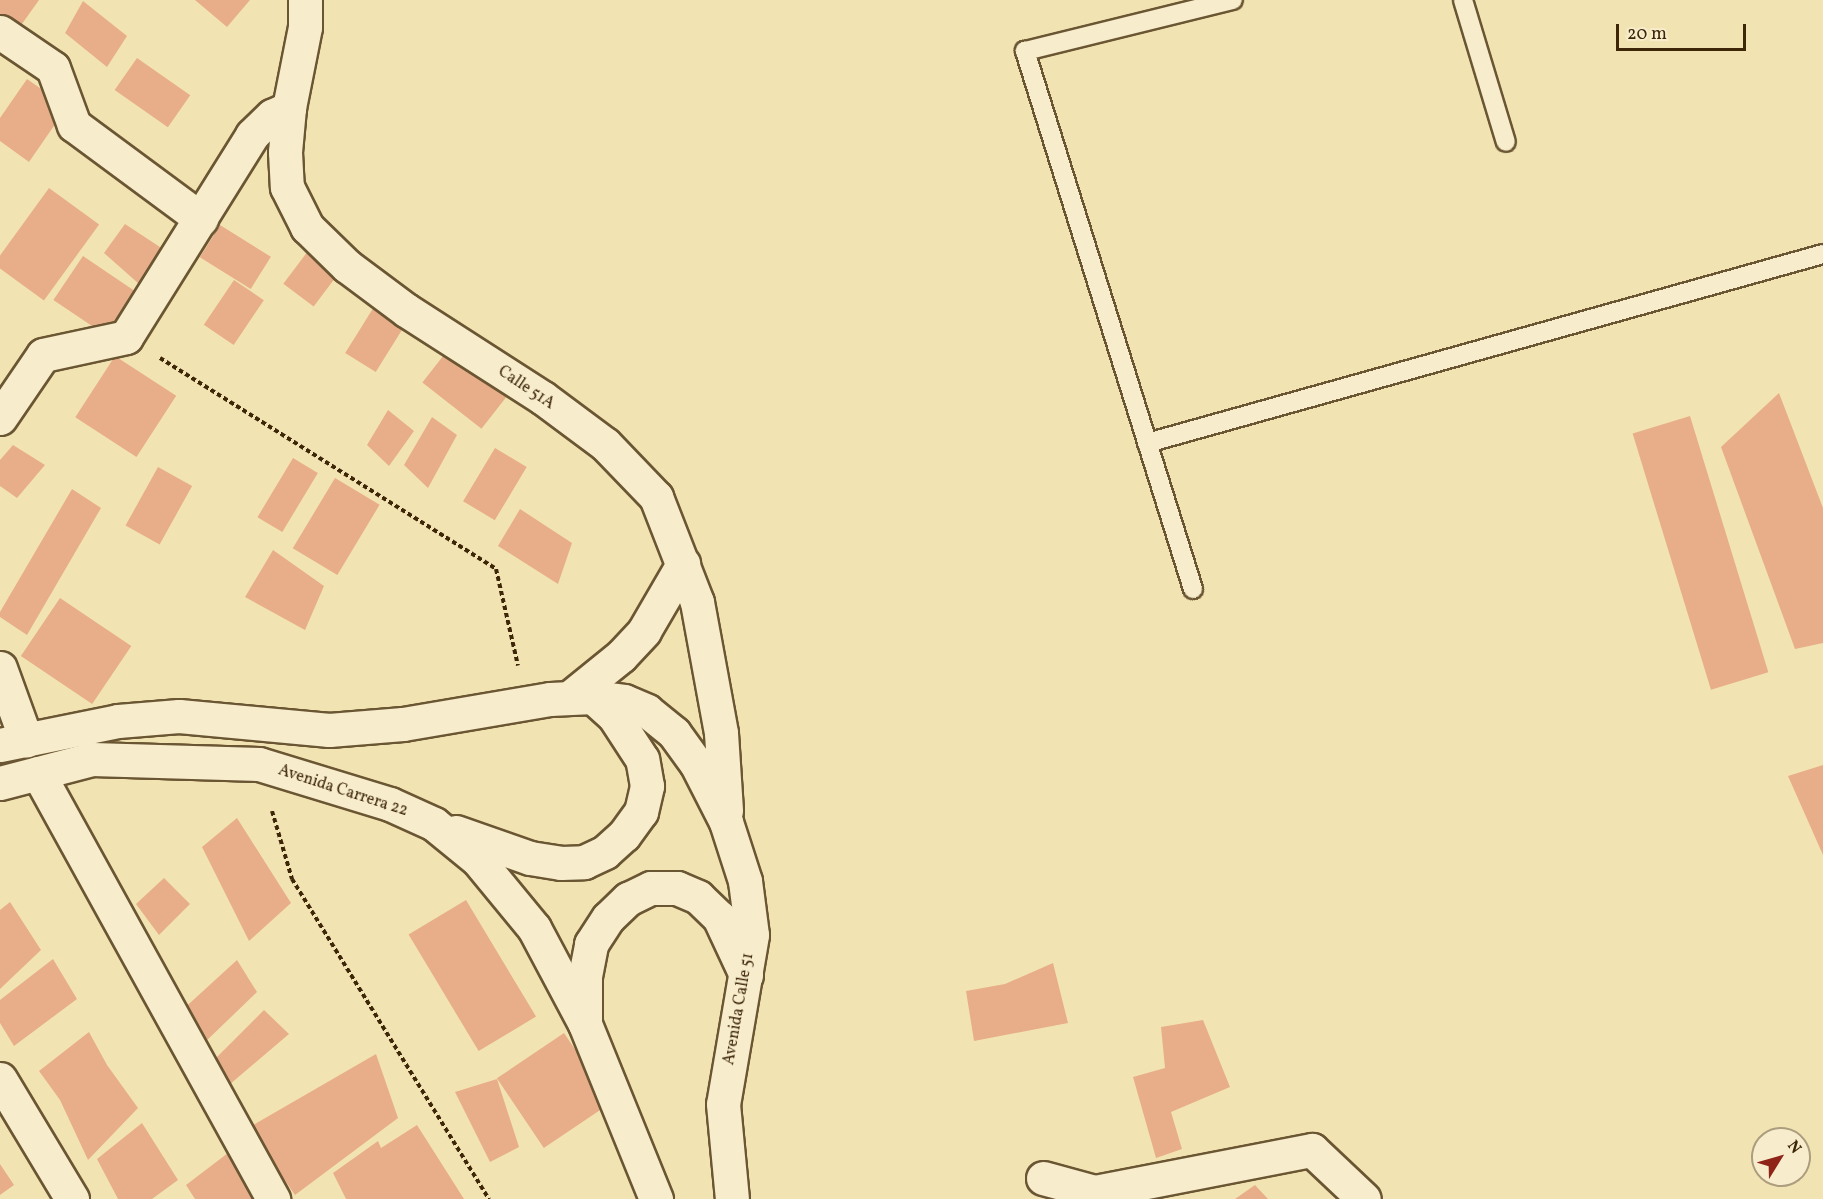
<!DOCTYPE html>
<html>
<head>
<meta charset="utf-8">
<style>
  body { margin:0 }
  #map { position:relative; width:1823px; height:1199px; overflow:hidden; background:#f2e4b2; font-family:Vollkorn,serif }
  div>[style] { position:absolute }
  .building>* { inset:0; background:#e8ae89; transform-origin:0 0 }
  .path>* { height:4px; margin-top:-2px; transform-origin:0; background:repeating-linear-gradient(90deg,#3e2609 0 4.5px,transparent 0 7.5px) }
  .roads { filter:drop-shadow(2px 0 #6b5633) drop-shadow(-2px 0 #6b5633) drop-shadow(0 2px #6b5633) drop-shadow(0 -2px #6b5633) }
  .service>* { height:18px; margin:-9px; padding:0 9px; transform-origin:9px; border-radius:9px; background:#f7edcd }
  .minor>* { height:33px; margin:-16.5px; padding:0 16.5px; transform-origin:16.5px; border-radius:16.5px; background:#f7edcd }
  span { translate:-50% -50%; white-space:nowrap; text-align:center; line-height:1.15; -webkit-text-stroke:4.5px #f7edcd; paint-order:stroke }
  .street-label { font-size:16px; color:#3e2609 }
  .north { position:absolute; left:1751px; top:1127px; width:60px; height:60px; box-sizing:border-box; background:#f7edcd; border:2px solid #ad9d7f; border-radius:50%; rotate:53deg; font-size:16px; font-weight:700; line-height:24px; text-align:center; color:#3e2609 }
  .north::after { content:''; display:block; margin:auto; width:21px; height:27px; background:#8f2418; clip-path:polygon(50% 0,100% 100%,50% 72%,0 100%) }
  .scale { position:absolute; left:1616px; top:24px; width:130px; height:27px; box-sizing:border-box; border:3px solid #3e2609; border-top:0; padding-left:8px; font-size:18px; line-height:21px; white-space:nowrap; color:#3e2609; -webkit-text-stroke:4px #f7edcd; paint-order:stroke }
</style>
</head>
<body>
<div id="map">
  <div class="building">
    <i style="clip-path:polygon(0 0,39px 0,17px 31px,0 19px)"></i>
    <i style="clip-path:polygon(195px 0,250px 0,227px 27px)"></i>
    <i style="clip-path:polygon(83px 1px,127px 36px,107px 67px,65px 33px)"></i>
    <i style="left:137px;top:58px;width:65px;height:39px;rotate:35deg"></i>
    <i style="clip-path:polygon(27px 79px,67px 107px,29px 162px,0 141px,0 118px)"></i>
    <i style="left:49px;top:188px;width:62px;height:94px;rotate:36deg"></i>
    <i style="clip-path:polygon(125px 224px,169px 253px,147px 291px,104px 253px)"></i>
    <i style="left:220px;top:225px;width:60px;height:38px;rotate:32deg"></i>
    <i style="left:311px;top:247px;width:38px;height:46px;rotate:37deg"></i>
    <i style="left:83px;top:256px;width:70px;height:53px;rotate:34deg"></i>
    <i style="left:234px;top:280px;width:36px;height:54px;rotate:34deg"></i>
    <i style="left:377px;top:302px;width:36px;height:60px;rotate:32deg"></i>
    <i style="left:447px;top:351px;width:75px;height:40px;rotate:38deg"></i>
    <i style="left:115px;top:356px;width:73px;height:73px;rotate:33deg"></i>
    <i style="clip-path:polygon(1779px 393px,1823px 508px,1823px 643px,1795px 649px,1721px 447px)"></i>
    <i style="clip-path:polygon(388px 410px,414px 431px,389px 466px,367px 445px)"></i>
    <i style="left:1690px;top:416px;width:268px;height:60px;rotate:73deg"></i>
    <i style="clip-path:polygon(432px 417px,457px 435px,428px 488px,404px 465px)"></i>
    <i style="clip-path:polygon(13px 445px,45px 465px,17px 498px,0 486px,0 460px)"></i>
    <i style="left:495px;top:448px;width:37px;height:62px;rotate:31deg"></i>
    <i style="left:293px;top:458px;width:29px;height:69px;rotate:31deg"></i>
    <i style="left:158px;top:467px;width:39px;height:67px;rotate:29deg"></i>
    <i style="left:335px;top:478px;width:52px;height:82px;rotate:31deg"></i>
    <i style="clip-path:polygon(72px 489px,101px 508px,27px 635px,0 617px,0 612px)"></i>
    <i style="clip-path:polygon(520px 509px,572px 543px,558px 584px,498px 546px)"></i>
    <i style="clip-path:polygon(273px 550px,324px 586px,305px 630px,245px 597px)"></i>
    <i style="left:60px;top:598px;width:86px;height:70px;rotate:34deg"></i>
    <i style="clip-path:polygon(1823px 765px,1823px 855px,1788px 776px)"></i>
    <i style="clip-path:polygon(237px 818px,291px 903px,249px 941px,202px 847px)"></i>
    <i style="clip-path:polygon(164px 878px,190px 904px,159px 935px,136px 904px)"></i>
    <i style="left:466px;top:900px;width:136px;height:67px;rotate:59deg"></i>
    <i style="clip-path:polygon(10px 902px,41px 950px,0 989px,0 910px)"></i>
    <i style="clip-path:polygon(53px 959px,77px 999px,14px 1046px,0 1023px,0 1000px)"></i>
    <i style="clip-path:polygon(237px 960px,257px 992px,203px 1044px,179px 1013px)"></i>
    <i style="clip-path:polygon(1053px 963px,1068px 1023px,974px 1041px,966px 991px,1005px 984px)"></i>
    <i style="clip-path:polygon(264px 1010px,289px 1034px,229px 1085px,213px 1061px)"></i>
    <i style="clip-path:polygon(1203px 1020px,1230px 1087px,1171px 1112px,1182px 1149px,1156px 1158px,1133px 1077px,1165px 1068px,1161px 1027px)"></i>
    <i style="clip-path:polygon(89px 1032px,107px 1065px,138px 1108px,88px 1160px,60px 1100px,39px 1071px)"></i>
    <i style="left:564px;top:1033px;width:84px;height:81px;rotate:56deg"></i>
    <i style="clip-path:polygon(376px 1054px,398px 1118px,295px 1195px,248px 1128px)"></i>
    <i style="clip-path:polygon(497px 1079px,519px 1147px,490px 1162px,455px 1092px)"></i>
    <i style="clip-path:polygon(142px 1123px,178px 1180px,152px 1199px,118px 1199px,97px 1159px)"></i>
    <i style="clip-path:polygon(417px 1125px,464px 1199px,346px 1199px,333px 1173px,378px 1141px,381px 1148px)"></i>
    <i style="clip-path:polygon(228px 1153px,257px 1199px,195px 1199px,186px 1185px)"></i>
    <i style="clip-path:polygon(0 1164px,14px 1185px,0 1195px)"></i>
    <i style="clip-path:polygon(1255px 1185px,1268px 1199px,1235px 1199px)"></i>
  </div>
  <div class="path">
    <i style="left:160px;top:358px;width:397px;rotate:32.1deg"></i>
    <i style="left:496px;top:569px;width:99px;rotate:77.2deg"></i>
    <i style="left:272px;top:811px;width:71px;rotate:73.6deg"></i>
    <i style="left:292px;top:879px;width:376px;rotate:58.4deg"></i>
  </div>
  <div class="roads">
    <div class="service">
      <i style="left:1463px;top:0;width:148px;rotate:73.2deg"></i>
      <i style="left:1147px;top:443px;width:702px;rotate:-15.62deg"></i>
      <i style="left:1193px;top:589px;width:564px;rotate:-107.34deg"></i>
      <i style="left:1025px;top:51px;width:214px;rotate:-13.8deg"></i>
    </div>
    <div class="minor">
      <i style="left:305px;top:0;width:27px;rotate:90deg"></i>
      <i style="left:305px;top:27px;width:83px;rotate:101.2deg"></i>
      <i style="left:289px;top:108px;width:44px;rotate:95.2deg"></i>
      <i style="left:285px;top:152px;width:35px;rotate:87deg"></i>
      <i style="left:287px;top:187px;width:45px;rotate:63.4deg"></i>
      <i style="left:307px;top:227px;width:56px;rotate:44.3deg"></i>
      <i style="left:347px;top:266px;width:74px;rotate:36.7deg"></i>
      <i style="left:406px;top:310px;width:163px;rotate:32.7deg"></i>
      <i style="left:543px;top:398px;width:77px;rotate:36.6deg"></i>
      <i style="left:605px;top:444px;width:74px;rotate:46.1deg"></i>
      <i style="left:656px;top:497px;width:113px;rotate:68.7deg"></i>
      <i style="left:697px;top:602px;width:133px;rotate:79.6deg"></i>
      <i style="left:721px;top:733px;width:78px;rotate:86.3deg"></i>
      <i style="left:0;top:32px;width:64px;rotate:34.2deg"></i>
      <i style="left:53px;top:68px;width:61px;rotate:69.8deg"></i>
      <i style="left:74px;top:125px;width:158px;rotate:36.5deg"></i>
      <i style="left:0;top:418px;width:76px;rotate:-55.7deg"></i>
      <i style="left:43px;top:355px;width:85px;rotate:-12.2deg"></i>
      <i style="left:126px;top:337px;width:238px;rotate:-58deg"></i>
      <i style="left:252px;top:135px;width:28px;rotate:-44deg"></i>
      <i style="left:272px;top:116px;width:19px;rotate:-25deg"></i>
      <i style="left:0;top:668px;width:77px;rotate:70.1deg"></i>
      <i style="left:569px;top:698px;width:67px;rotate:-38.9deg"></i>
      <i style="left:621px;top:656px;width:34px;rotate:-47deg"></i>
      <i style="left:644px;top:631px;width:78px;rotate:-59.8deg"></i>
      <i style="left:0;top:745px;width:120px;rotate:-11.5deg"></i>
      <i style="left:118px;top:721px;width:61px;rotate:-4.7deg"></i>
      <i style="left:179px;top:716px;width:151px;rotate:5.3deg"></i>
      <i style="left:329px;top:730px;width:74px;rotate:-4.6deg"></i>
      <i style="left:403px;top:724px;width:149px;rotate:-9.7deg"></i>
      <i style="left:550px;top:699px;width:43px;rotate:-2.7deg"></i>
      <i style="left:593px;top:697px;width:31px;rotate:7deg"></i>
      <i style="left:624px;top:701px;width:25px;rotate:23deg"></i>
      <i style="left:647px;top:711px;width:35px;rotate:39deg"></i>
      <i style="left:674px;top:733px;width:37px;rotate:54deg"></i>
      <i style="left:696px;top:763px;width:66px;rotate:63deg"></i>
      <i style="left:726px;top:822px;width:62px;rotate:72.1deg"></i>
      <i style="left:745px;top:881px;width:54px;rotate:82.6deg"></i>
      <i style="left:752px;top:935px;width:171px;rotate:99.7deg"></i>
      <i style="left:723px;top:1104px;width:95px;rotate:84.6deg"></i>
      <i style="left:38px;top:773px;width:487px;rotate:61.1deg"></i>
      <i style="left:0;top:783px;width:95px;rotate:-14.6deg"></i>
      <i style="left:92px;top:759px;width:167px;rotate:1.7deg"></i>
      <i style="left:259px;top:764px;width:137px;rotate:17deg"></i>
      <i style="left:390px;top:804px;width:48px;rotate:24.4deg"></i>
      <i style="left:434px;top:824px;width:57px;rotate:39.3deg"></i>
      <i style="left:478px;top:860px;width:88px;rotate:50.5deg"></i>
      <i style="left:534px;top:928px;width:109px;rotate:62deg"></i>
      <i style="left:585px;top:1024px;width:189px;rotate:67.9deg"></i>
      <i style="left:456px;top:832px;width:78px;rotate:19.4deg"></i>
      <i style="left:530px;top:858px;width:31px;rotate:9deg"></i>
      <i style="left:561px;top:863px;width:23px;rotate:-2deg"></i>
      <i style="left:584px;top:862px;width:23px;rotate:-25deg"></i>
      <i style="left:605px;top:852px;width:25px;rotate:-42deg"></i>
      <i style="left:624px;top:835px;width:29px;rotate:-54deg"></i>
      <i style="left:641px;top:812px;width:27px;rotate:-77deg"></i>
      <i style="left:647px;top:786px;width:27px;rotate:-100deg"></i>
      <i style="left:642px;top:759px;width:51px;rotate:-123.1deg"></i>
      <i style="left:614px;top:716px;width:28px;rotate:-138deg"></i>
      <i style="left:585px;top:1022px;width:46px;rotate:-90deg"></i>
      <i style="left:585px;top:976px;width:33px;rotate:-79deg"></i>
      <i style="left:591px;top:944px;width:31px;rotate:-57deg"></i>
      <i style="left:608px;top:918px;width:28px;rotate:-44deg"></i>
      <i style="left:628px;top:899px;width:25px;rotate:-26deg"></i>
      <i style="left:651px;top:888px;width:26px"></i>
      <i style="left:677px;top:888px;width:23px;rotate:23deg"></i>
      <i style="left:698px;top:897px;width:29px;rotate:44deg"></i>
      <i style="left:719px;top:917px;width:64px;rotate:65deg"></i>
      <i style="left:0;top:1079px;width:140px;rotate:59deg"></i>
      <i style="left:1043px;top:1178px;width:54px;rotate:15.1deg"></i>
      <i style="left:1095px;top:1192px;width:221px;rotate:-11deg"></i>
      <i style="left:1312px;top:1150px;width:71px;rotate:43.3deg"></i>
    </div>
  </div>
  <div class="street-label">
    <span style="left:526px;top:388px;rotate:34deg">Calle 51A</span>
    <span style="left:343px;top:791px;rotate:18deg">Avenida Carrera 22</span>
    <span style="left:739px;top:1009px;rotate:-80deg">Avenida Calle 51</span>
  </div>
  <div class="north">N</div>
  <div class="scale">20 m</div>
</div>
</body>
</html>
